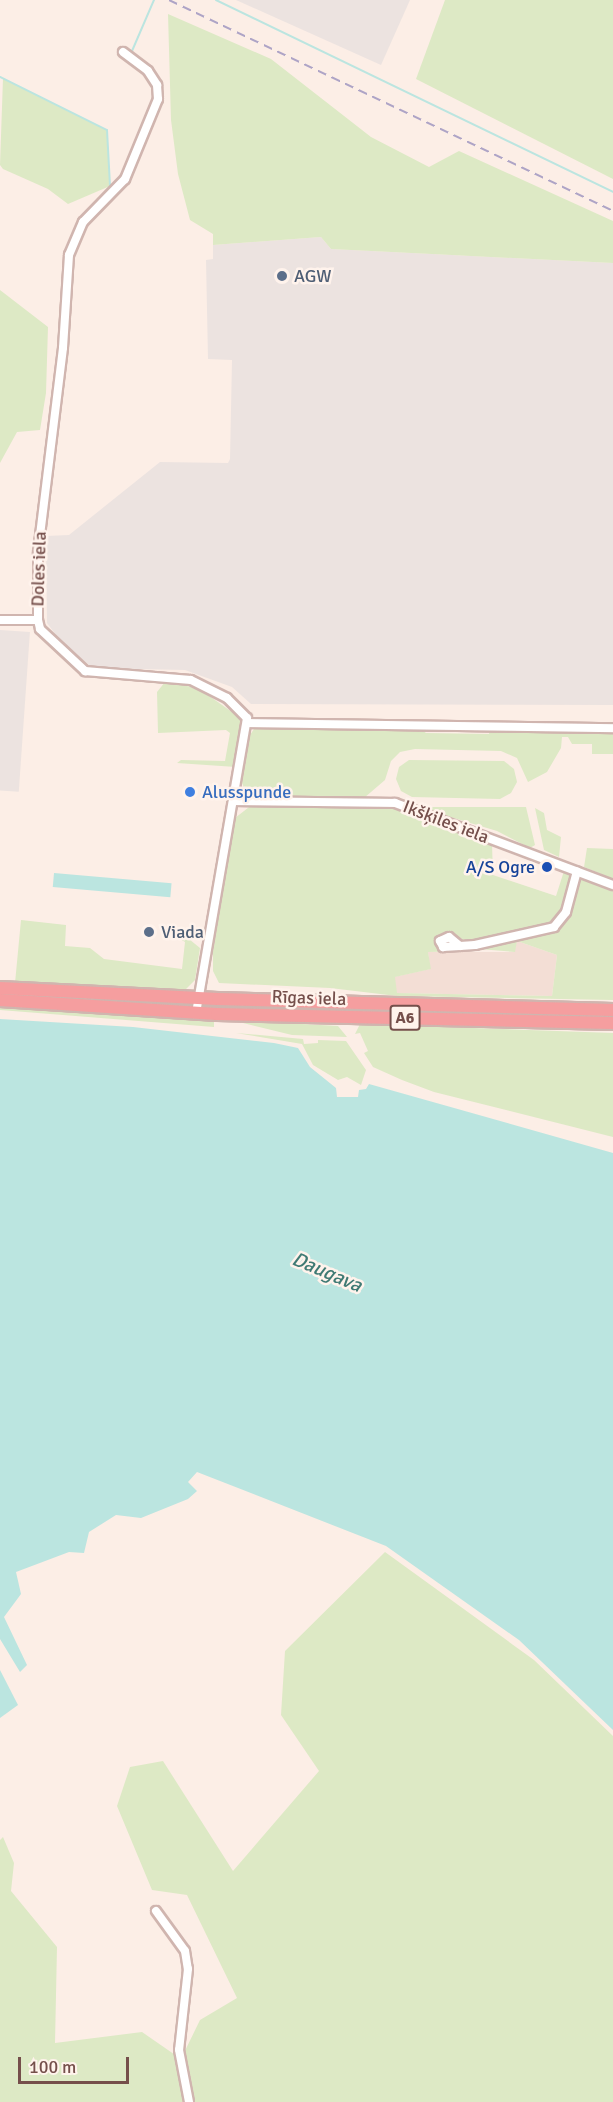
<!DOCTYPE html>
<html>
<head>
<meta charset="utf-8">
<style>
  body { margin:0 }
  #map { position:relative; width:613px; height:2102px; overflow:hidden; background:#fceee6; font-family:Signika,sans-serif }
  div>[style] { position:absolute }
  .residential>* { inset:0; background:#f3ded5 }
  .industrial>* { inset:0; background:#ece3e0; transform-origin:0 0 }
  .green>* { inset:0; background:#dde9c5 }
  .water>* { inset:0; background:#bbe5e0; transform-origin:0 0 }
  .stream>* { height:2px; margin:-1px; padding:0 1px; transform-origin:1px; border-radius:1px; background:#bbe5e0 }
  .roads { filter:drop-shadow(2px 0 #d0b5af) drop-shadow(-2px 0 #d0b5af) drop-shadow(0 2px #d0b5af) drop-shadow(0 -2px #d0b5af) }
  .minor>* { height:8px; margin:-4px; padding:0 4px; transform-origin:4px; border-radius:4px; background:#fff }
  .highway>* { height:12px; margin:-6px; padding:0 6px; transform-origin:6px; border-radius:6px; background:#f59e9f }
  .rail>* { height:2px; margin-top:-1px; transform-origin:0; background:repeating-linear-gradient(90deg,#aea4c6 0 9px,transparent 0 15px) }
  .dots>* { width:16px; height:16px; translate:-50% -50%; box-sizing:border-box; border:3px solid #fff3ec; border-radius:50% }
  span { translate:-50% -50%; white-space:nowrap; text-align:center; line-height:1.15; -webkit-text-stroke:5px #fff3ec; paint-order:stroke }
  .shield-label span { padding:2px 4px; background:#fff3ec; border:2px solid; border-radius:4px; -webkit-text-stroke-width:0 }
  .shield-label { font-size:16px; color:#754f4b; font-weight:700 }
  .service-label { font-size:18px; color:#4e5e75 }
  .left { translate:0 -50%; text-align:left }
  .street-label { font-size:18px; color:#754f4b }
  .shop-label { font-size:18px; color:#366cbe }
  .transit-label { font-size:18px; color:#164399 }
  .right { translate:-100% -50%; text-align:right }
  .water-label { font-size:20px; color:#3f7a74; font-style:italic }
  .scale { position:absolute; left:18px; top:2057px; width:111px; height:27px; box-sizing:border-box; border:3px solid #754f4b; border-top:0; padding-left:8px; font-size:18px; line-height:21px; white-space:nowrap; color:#754f4b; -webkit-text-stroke:4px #fff3ec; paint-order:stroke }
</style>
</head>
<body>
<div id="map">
  <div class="residential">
    <i style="clip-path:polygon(517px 941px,557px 955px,552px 996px,396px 993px,394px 977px,430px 969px,428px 952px,514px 952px)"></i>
  </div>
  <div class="industrial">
    <i style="clip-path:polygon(236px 0,410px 0,381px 65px)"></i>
    <i style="clip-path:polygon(321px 237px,331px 249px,613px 263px,613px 705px,251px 704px,232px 687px,185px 670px,93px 668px,62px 643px,47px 623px,46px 536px,69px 535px,160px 462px,228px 463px,230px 459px,232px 360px,208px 359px,206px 260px,213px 259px,213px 245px)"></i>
    <i style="left:0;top:630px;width:30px;height:160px;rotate:4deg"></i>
  </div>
  <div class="green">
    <i style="clip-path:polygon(445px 0,613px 0,613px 179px,416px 79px)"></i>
    <i style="clip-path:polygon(168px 14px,271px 59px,371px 137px,429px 167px,459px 151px,613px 221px,613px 263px,331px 249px,321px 237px,213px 245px,213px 234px,190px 220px,178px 174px,171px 120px)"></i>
    <i style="clip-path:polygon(3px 78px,107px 130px,110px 186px,68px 204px,48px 189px,3px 169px,0 165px)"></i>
    <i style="clip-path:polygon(0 290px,48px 327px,46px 393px,40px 430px,17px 432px,0 463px)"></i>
    <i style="clip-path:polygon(165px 682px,198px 688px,239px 717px,243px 728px,236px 767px,177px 763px,181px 760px,225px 761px,230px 733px,226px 730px,158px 733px,157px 692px)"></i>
    <i style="clip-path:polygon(256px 726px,419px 728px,426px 733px,489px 734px,490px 729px,613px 731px,613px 754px,592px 754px,592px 744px,572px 744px,568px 737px,562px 737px,561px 748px,547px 772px,528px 782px,517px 758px,501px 751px,415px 749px,400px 752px,391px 761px,385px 780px,364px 798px,257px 797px,246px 792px,242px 783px,250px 735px)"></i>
    <i style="clip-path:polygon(409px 760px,504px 761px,514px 769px,517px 782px,511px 793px,500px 799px,412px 797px,401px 791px,396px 779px,399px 767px)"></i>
    <i style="clip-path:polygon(253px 804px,390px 806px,492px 844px,493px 875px,556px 896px,564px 871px,572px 875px,564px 912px,551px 925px,479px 943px,442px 934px,437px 938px,437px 948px,466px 951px,428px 952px,431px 969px,395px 977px,397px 993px,552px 996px,557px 955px,517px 941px,515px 952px,479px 949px,556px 929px,567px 916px,581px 878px,613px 889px,613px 1000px,397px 996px,330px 988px,219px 983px,213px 971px,213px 951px,235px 818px)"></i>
    <i style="clip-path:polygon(417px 807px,526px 807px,535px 845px,530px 848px,497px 831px)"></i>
    <i style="clip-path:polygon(535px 808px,544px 813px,547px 830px,561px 837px,559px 857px,544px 850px)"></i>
    <i style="clip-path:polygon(587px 848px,613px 849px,613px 879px,584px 867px)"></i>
    <i style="clip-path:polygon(21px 920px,66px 925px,65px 946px,90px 948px,104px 959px,182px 969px,185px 942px,177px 937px,184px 935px,200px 948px,195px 980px,186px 989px,173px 992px,15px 983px)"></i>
    <i style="clip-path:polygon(0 1005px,214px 1019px,214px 1027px,0 1010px)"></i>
    <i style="clip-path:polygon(231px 1020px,338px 1026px,347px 1037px,292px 1035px)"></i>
    <i style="clip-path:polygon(360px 1024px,613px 1033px,613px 1137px,434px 1092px,402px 1080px,373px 1067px,364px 1053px,368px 1051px,360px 1033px,355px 1034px)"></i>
    <i style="clip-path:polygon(236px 1033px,303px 1039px,304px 1044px,318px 1043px,318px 1040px,346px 1041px,366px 1070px,361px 1085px,347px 1077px,338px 1080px,313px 1065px,302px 1044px)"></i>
    <i style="clip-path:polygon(385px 1552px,534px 1660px,613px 1736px,613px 2102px,0 2102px,0 1840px,3px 1837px,14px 1863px,11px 1891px,57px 1947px,55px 2043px,142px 2032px,181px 2059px,200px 2020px,237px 1998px,187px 1895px,152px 1890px,117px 1806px,130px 1767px,163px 1761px,233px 1871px,319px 1771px,281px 1715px,285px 1651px)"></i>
  </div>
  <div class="water">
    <i style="left:54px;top:873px;width:118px;height:14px;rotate:5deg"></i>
    <i style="clip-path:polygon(0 1019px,133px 1027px,274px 1043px,298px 1048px,310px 1067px,336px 1088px,337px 1097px,358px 1097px,359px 1090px,366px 1089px,369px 1084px,613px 1153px,613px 1730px,519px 1640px,386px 1546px,197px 1472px,188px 1482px,197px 1491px,188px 1499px,141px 1518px,116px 1515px,89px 1532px,84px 1553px,69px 1552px,16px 1572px,21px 1594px,4px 1617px,27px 1665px,20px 1672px,0 1639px)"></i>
    <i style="clip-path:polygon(0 1670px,18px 1705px,0 1718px)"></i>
  </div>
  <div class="stream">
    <i style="left:216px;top:0;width:441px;rotate:25.8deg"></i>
    <i style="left:132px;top:51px;width:56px;rotate:-66.7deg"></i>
    <i style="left:0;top:77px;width:119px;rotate:26.4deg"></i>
    <i style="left:107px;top:130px;width:56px;rotate:86.9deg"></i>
  </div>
  <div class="roads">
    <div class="minor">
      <i style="left:123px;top:52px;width:31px;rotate:37deg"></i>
      <i style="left:148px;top:71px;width:17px;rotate:57deg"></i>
      <i style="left:157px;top:85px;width:14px;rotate:86deg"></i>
      <i style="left:158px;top:99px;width:87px;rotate:112.4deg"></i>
      <i style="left:125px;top:179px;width:60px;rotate:134.3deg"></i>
      <i style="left:83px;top:222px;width:36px;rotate:113deg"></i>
      <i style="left:69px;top:255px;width:93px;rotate:93.7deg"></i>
      <i style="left:63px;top:348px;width:207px;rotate:97deg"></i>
      <i style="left:38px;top:553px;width:67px;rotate:90deg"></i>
      <i style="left:38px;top:620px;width:9px;rotate:77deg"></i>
      <i style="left:40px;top:629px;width:62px;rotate:43deg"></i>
      <i style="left:85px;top:671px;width:106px;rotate:4.9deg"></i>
      <i style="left:191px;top:680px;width:40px;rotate:26.6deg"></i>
      <i style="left:227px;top:698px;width:28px;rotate:45deg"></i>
      <i style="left:247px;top:718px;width:298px;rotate:99.8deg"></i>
      <i style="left:0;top:620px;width:38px"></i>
      <i style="left:248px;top:723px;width:365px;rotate:0.8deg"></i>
      <i style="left:236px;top:801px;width:159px;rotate:0.7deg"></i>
      <i style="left:395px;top:803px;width:233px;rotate:20.6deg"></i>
      <i style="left:460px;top:946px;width:14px;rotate:-141deg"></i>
      <i style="left:449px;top:937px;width:10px;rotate:156deg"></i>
      <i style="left:440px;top:941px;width:7px;rotate:63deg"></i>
      <i style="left:443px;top:947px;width:17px;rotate:-3deg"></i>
      <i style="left:460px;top:946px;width:15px;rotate:-4deg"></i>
      <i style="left:475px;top:945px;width:81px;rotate:-12.8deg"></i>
      <i style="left:554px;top:927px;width:19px;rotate:-51deg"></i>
      <i style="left:566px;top:912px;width:42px;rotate:-75deg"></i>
      <i style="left:156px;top:1911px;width:49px;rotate:54.1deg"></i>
      <i style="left:185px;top:1951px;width:18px;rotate:81deg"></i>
      <i style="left:188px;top:1969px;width:81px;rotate:96.3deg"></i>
      <i style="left:179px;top:2050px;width:53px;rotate:79.1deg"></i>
    </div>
    <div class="highway">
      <i style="left:0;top:988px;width:218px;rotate:2.9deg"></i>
      <i style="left:218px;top:999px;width:395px;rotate:1.6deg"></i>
      <i style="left:0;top:1000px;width:217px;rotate:3.7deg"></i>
      <i style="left:217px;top:1014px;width:396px;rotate:1.3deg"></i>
    </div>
  </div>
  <div class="rail">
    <i style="left:169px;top:0;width:492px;rotate:25.4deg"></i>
  </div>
  <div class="dots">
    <i style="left:282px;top:276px;background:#5c6f8a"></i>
    <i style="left:190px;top:792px;background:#3f7fe0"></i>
    <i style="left:547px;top:867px;background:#1a4fb4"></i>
    <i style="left:149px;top:932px;background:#5c6f8a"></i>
  </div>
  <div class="shield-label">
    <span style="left:405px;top:1018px">A6</span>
  </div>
  <div class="service-label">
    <span class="left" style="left:294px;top:276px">AGW</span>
    <span class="left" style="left:161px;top:932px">Viada</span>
  </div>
  <div class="street-label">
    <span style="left:39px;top:569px;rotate:-88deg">Doles iela</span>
    <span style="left:446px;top:822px;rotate:21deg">Ikšķiles iela</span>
    <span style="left:309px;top:998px;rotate:2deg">Rīgas iela</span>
  </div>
  <div class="shop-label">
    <span class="left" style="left:202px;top:792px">Alusspunde</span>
  </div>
  <div class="transit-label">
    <span class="right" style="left:535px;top:867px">A/S Ogre</span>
  </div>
  <div class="water-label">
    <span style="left:327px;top:1272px;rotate:23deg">Daugava</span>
  </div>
  <div class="scale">100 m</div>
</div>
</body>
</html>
